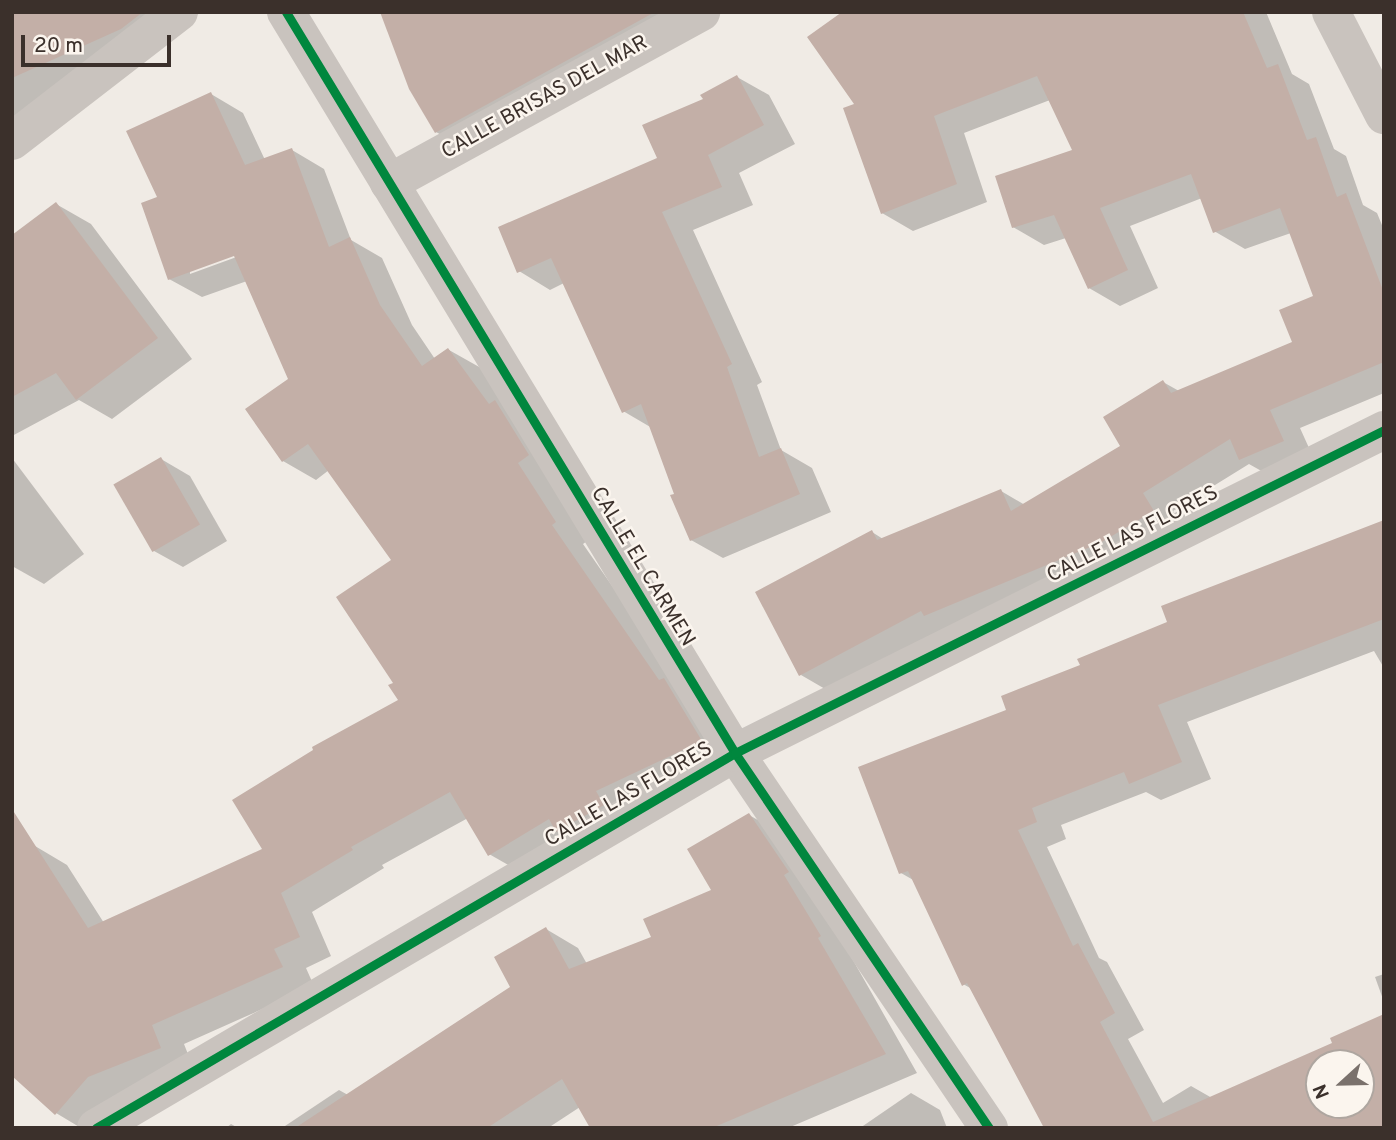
<!DOCTYPE html>
<html>
<head>
<meta charset="utf-8">
<style>
  body { margin:0 }
  #map { position:relative; width:1396px; height:1140px; overflow:hidden; background:#f0ebe5; font-family:Overpass,sans-serif }
  div>[style] { position:absolute }
  .shadow>* { inset:0; background:#0003 }
  .building>* { inset:0; background:#c3afa7; transform-origin:0 0 }
  .street>* { height:38px; margin:-19px; padding:0 19px; transform-origin:19px; border-radius:19px; background:#c9c3be }
  .cycleway>* { height:9px; margin:-4.5px; padding:0 4.5px; transform-origin:4.5px; border-radius:4.5px; background:#00873e }
  span { translate:-50% -50%; white-space:nowrap; text-align:center; line-height:1.15; -webkit-text-stroke:5px #fbf5ee; paint-order:stroke }
  .street-label { font-size:21px; color:#3b302b }
  .frame { position:absolute; inset:0; border:14px solid #3b302b; pointer-events:none }
  .north { position:absolute; left:1305px; top:1049px; width:70px; height:70px; box-sizing:border-box; background:#fbf5ee; border:2px solid #aea6a0; border-radius:50%; rotate:248deg; font-size:19px; font-weight:700; line-height:28px; text-align:center; color:#3b302b }
  .north::after { content:''; display:block; margin:auto; width:24px; height:32px; background:#7a716c; clip-path:polygon(50% 0,100% 100%,50% 72%,0 100%) }
  .scale { position:absolute; left:21px; top:35px; width:150px; height:32px; box-sizing:border-box; border:4px solid #3b302b; border-top:0; padding-left:9px; font-size:21px; line-height:24px; white-space:nowrap; color:#3b302b; -webkit-text-stroke:5px #fbf5ee; paint-order:stroke }
</style>
</head>
<body>
<div id="map">
  <div class="shadow">
    <i style="clip-path:polygon(12px 12px,203px 12px,133px 43px,12px 134px)"></i>
    <i style="clip-path:polygon(382px 12px,718px 12px,467px 149px,436px 132px)"></i>
    <i style="clip-path:polygon(845px 12px,1266px 12px,1292px 74px,1309px 84px,1334px 149px,1346px 156px,1363px 205px,1377px 213px,1384px 230px,1384px 393px,1300px 428px,1314px 459px,1272px 477px,1249px 464px,1173px 511px,1184px 529px,832px 693px,801px 675px,872px 532px,883px 539px,1001px 491px,1025px 505px,1123px 447px,1163px 382px,1179px 391px,1294px 342px,1315px 297px,1291px 233px,1245px 249px,1214px 231px,1202px 198px,1130px 226px,1158px 288px,1120px 306px,1089px 288px,1066px 238px,1044px 245px,1013px 227px,1074px 151px,1050px 100px,964px 133px,987px 202px,913px 231px,882px 213px,856px 105px)"></i>
    <i style="clip-path:polygon(737px 77px,769px 95px,795px 144px,739px 173px,753px 205px,693px 230px,762px 382px,757px 385px,781px 450px,812px 468px,831px 512px,723px 558px,691px 540px,652px 428px,623px 411px,564px 283px,550px 290px,519px 271px,659px 158px,705px 100px)"></i>
    <i style="clip-path:polygon(evenodd,211px 94px,243px 113px,265px 160px,292px 150px,324px 169px,351px 240px,382px 258px,412px 325px,435px 359px,449px 350px,481px 368px,587px 541px,583px 544px,733px 760px,522px 873px,489px 854px,468px 818px,382px 865px,384px 868px,312px 912px,331px 956px,306px 968px,314px 986px,184px 1044px,193px 1067px,81px 1128px,56px 1113px,35px 846px,67px 865px,104px 923px,265px 850px,400px 701px,395px 683px,394px 561px,329px 470px,316px 480px,283px 461px,291px 379px,247px 281px,202px 297px,169px 279px,159px 198px,211px 94px,241px 251px,242px 255px,190px 274px,190px 270px,241px 251px)"></i>
    <i style="clip-path:polygon(56px 204px,91px 224px,192px 359px,112px 419px,79px 400px,12px 436px,12px 321px)"></i>
    <i style="clip-path:polygon(12px 458px,84px 554px,44px 584px,12px 566px)"></i>
    <i style="clip-path:polygon(161px 459px,190px 476px,227px 541px,183px 567px,154px 551px)"></i>
    <i style="clip-path:polygon(evenodd,1384px 521px,1384px 668px,1374px 651px,1187px 722px,1211px 779px,1161px 800px,1146px 792px,1061px 825px,1066px 839px,1047px 847px,1099px 958px,1107px 962px,1144px 1030px,1128px 1039px,1163px 1103px,1191px 1086px,1212px 1098px,1335px 1044px,1384px 1016px,1384px 1128px,1046px 1128px,972px 989px,963px 984px,915px 881px,901px 873px,1009px 711px,1082px 666px,1384px 521px,1319px 1063px,1361px 1063px,1361px 1105px,1319px 1105px,1319px 1063px)"></i>
    <i style="clip-path:polygon(749px 815px,781px 833px,917px 1073px,788px 1128px,592px 1128px,580px 1107px,548px 1128px,282px 1128px,339px 1090px,348px 1095px,513px 987px,546px 929px,578px 948px,587px 964px,653px 938px,714px 891px)"></i>
    <i style="clip-path:polygon(1384px 974px,1384px 1002px,1375px 977px)"></i>
    <i style="clip-path:polygon(911px 1093px,940px 1110px,947px 1128px,860px 1128px)"></i>
    <i style="clip-path:polygon(231px 1124px,238px 1128px,226px 1128px)"></i>
  </div>
  <div class="building">
    <i style="clip-path:polygon(12px 12px,143px 12px,121px 29px,12px 78px)"></i>
    <i style="clip-path:polygon(380px 12px,655px 12px,435px 133px,409px 89px)"></i>
    <i style="clip-path:polygon(842px 12px,1243px 12px,1267px 68px,1278px 64px,1307px 140px,1316px 137px,1337px 197px,1346px 193px,1384px 293px,1384px 362px,1270px 410px,1284px 441px,1239px 460px,1230px 439px,1143px 493px,1154px 511px,1100px 543px,924px 616px,921px 611px,799px 676px,755px 592px,872px 530px,877px 540px,1001px 489px,1011px 511px,1120px 446px,1103px 417px,1163px 380px,1171px 393px,1292px 342px,1279px 310px,1313px 296px,1280px 208px,1213px 233px,1191px 174px,1100px 208px,1128px 270px,1088px 289px,1054px 215px,1012px 228px,995px 176px,1072px 150px,1037px 76px,934px 116px,957px 184px,881px 214px,843px 108px,854px 104px,807px 37px)"></i>
    <i style="clip-path:polygon(737px 75px,764px 125px,708px 155px,722px 187px,662px 212px,732px 364px,727px 367px,759px 457px,781px 448px,800px 494px,690px 541px,670px 495px,674px 494px,641px 404px,622px 413px,551px 258px,517px 273px,498px 227px,657px 158px,642px 125px,703px 99px,700px 95px)"></i>
    <i style="clip-path:polygon(211px 92px,245px 165px,292px 148px,329px 247px,350px 237px,380px 305px,422px 366px,448px 348px,489px 404px,495px 400px,529px 455px,518px 463px,556px 522px,552px 525px,659px 680px,664px 678px,702px 741px,596px 791px,604px 805px,556px 832px,549px 819px,488px 856px,450px 792px,351px 847px,353px 850px,281px 893px,300px 937px,274px 949px,283px 967px,152px 1025px,161px 1048px,88px 1077px,55px 1115px,12px 1076px,12px 809px,88px 928px,262px 849px,232px 800px,313px 750px,312px 747px,398px 700px,388px 685px,393px 683px,336px 597px,391px 560px,308px 444px,282px 462px,245px 409px,288px 379px,234px 256px,168px 280px,141px 203px,157px 197px,126px 131px)"></i>
    <i style="clip-path:polygon(56px 202px,158px 338px,76px 400px,56px 373px,12px 397px,12px 235px)"></i>
    <i style="left:161px;top:457px;width:78px;height:55px;rotate:60deg"></i>
    <i style="clip-path:polygon(evenodd,1384px 520px,1384px 619px,1158px 705px,1182px 762px,1129px 784px,1124px 772px,1032px 808px,1037px 822px,1018px 830px,1073px 946px,1078px 943px,1115px 1013px,1100px 1022px,1153px 1122px,1332px 1043px,1330px 1038px,1384px 1014px,1384px 1128px,1044px 1128px,967px 983px,962px 986px,908px 871px,899px 874px,858px 767px,1006px 710px,1001px 696px,1080px 665px,1077px 659px,1167px 622px,1161px 606px,1384px 520px,1319px 1063px,1361px 1063px,1361px 1105px,1319px 1105px,1319px 1063px)"></i>
    <i style="clip-path:polygon(749px 813px,789px 872px,784px 875px,821px 936px,818px 938px,886px 1054px,712px 1128px,590px 1128px,562px 1079px,487px 1128px,295px 1128px,510px 987px,494px 957px,546px 927px,569px 969px,651px 937px,643px 919px,711px 890px,687px 849px)"></i>
  </div>
  <div class="street">
    <i style="left:286px;top:12px;width:866px;rotate:58.79deg"></i>
    <i style="left:735px;top:753px;width:453px;rotate:55.9deg"></i>
    <i style="left:1331px;top:12px;width:116px;rotate:62.8deg"></i>
    <i style="left:12px;top:141px;width:211px;rotate:-37.7deg"></i>
    <i style="left:389px;top:183px;width:356px;rotate:-28.7deg"></i>
    <i style="left:96px;top:1128px;width:741px;rotate:-30.41deg"></i>
    <i style="left:735px;top:753px;width:725px;rotate:-26.46deg"></i>
  </div>
  <div class="cycleway">
    <i style="left:286px;top:12px;width:866px;rotate:58.79deg"></i>
    <i style="left:735px;top:753px;width:453px;rotate:55.9deg"></i>
    <i style="left:96px;top:1128px;width:741px;rotate:-30.41deg"></i>
    <i style="left:735px;top:753px;width:725px;rotate:-26.46deg"></i>
  </div>
  <div class="street-label">
    <span style="left:545px;top:98px;rotate:-29deg">CALLE BRISAS DEL MAR</span>
    <span style="left:1133px;top:535px;rotate:-27deg">CALLE LAS FLORES</span>
    <span style="left:642px;top:567px;rotate:59deg">CALLE EL CARMEN</span>
    <span style="left:629px;top:795px;rotate:-30deg">CALLE LAS FLORES</span>
  </div>
  <div class="frame"></div>
  <div class="north">N</div>
  <div class="scale">20 m</div>
</div>
</body>
</html>
